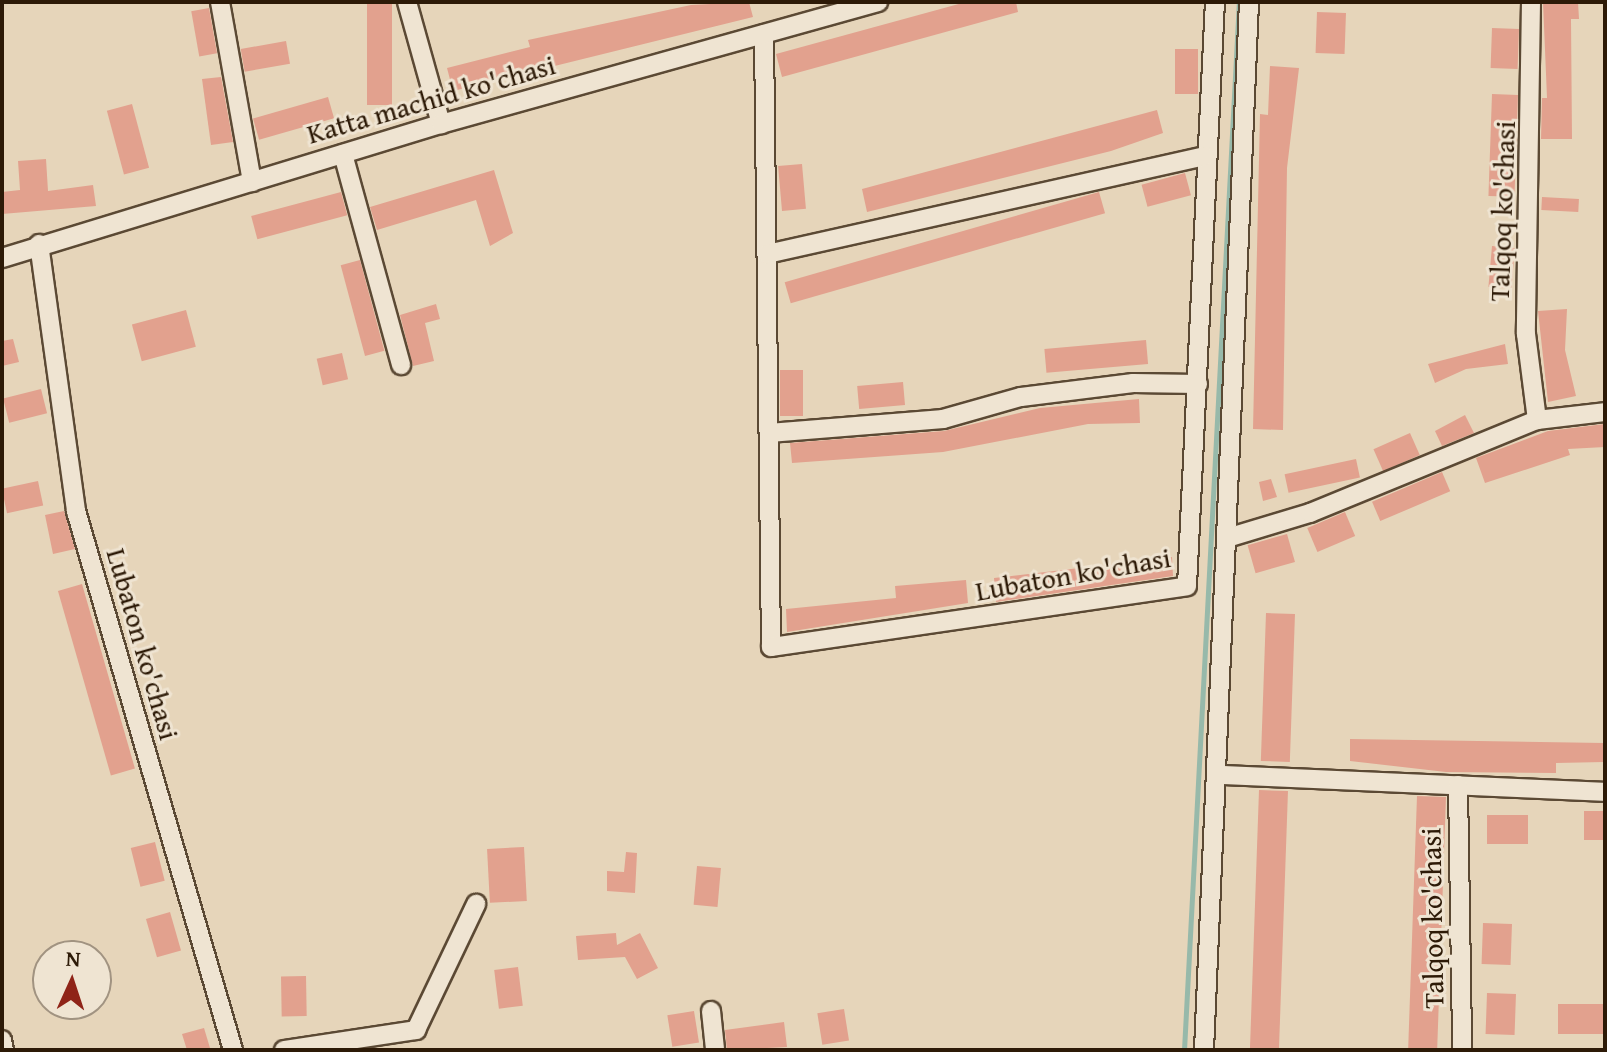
<!DOCTYPE html>
<html>
<head>
<meta charset="utf-8">
<style>
  body { margin:0 }
  #map { position:relative; width:1607px; height:1052px; overflow:hidden; background:#e6d5ba; font-family:"Gentium Book Plus",serif }
  div>[style] { position:absolute }
  .stream>* { height:5px; margin:-2.5px; padding:0 2.5px; transform-origin:2.5px; border-radius:2.5px; background:#97b9aa }
  .building>* { inset:0; background:#e2a18e; transform-origin:0 0 }
  .roads { filter:drop-shadow(2px 0 #5b4934) drop-shadow(-2px 0 #5b4934) drop-shadow(0 2px #5b4934) drop-shadow(0 -2px #5b4934) }
  .minor>* { height:18px; margin:-9px; padding:0 9px; transform-origin:9px; border-radius:9px; background:#efe4d2 }
  span { translate:-50% -50%; white-space:nowrap; text-align:center; line-height:1.15; -webkit-text-stroke:6px #efe4d2; paint-order:stroke }
  .street-label { font-size:28px; color:#2d1a07 }
  .frame { position:absolute; inset:0; border:4px solid #2d1a07; pointer-events:none }
  .north { position:absolute; left:32px; top:940px; width:80px; height:80px; box-sizing:border-box; background:#efe4d2; border:2px solid #a19381; border-radius:50%; rotate:3deg; font-size:22px; font-weight:700; line-height:32px; text-align:center; color:#2d1a07 }
  .north::after { content:''; display:block; margin:auto; width:28px; height:36px; background:#8f2418; clip-path:polygon(50% 0,100% 100%,50% 72%,0 100%) }
</style>
</head>
<body>
<div id="map">
  <div class="stream">
    <i style="left:1184px;top:1050px;width:1049px;rotate:-87deg"></i>
  </div>
  <div class="building">
    <i style="left:367px;top:2px;width:25px;height:103px"></i>
    <i style="clip-path:polygon(749px 2px,753px 17px,453px 91px,447px 68px,530px 47px,528px 40px,691px 5px)"></i>
    <i style="clip-path:polygon(966px 2px,1016px 2px,1018px 12px,782px 77px,776px 54px)"></i>
    <i style="clip-path:polygon(1543px 2px,1578px 2px,1579px 19px,1571px 19px,1572px 139px,1541px 139px,1542px 98px,1547px 98px)"></i>
    <i style="left:209px;top:8px;width:46px;height:18px;rotate:80deg"></i>
    <i style="left:1317px;top:12px;width:29px;height:41px;rotate:2deg"></i>
    <i style="left:1492px;top:28px;width:27px;height:40px;rotate:2deg"></i>
    <i style="left:286px;top:41px;width:23px;height:46px;rotate:80deg"></i>
    <i style="left:1175px;top:49px;width:23px;height:45px"></i>
    <i style="clip-path:polygon(1270px 66px,1299px 68px,1287px 168px,1283px 430px,1253px 429px,1260px 114px,1268px 115px)"></i>
    <i style="clip-path:polygon(221px 77px,233px 142px,211px 145px,202px 79px)"></i>
    <i style="left:1492px;top:94px;width:26px;height:102px;rotate:2deg"></i>
    <i style="left:328px;top:97px;width:22px;height:78px;rotate:74deg"></i>
    <i style="left:132px;top:104px;width:66px;height:26px;rotate:75deg"></i>
    <i style="clip-path:polygon(1157px 110px,1163px 133px,1111px 151px,867px 212px,862px 189px)"></i>
    <i style="clip-path:polygon(46px 159px,48px 191px,93px 185px,96px 206px,2px 214px,2px 192px,20px 190px,18px 161px)"></i>
    <i style="left:802px;top:164px;width:45px;height:24px;rotate:85deg"></i>
    <i style="clip-path:polygon(494px 170px,513px 233px,490px 246px,476px 200px,377px 230px,370px 207px)"></i>
    <i style="left:1185px;top:173px;width:23px;height:45px;rotate:75deg"></i>
    <i style="left:341px;top:192px;width:24px;height:93px;rotate:75deg"></i>
    <i style="left:1099px;top:192px;width:22px;height:327px;rotate:74deg"></i>
    <i style="left:1542px;top:197px;width:37px;height:13px;rotate:3deg"></i>
    <i style="left:1492px;top:246px;width:23px;height:41px;rotate:5deg"></i>
    <i style="left:360px;top:260px;width:94px;height:20px;rotate:75deg"></i>
    <i style="clip-path:polygon(436px 304px,440px 319px,425px 323px,434px 361px,413px 366px,400px 315px)"></i>
    <i style="clip-path:polygon(1567px 309px,1565px 350px,1576px 396px,1548px 402px,1538px 311px)"></i>
    <i style="left:186px;top:310px;width:38px;height:56px;rotate:75deg"></i>
    <i style="clip-path:polygon(13px 339px,19px 362px,2px 366px,2px 341px)"></i>
    <i style="left:1146px;top:340px;width:24px;height:102px;rotate:85deg"></i>
    <i style="clip-path:polygon(1505px 344px,1508px 364px,1466px 369px,1435px 383px,1428px 364px)"></i>
    <i style="left:342px;top:353px;width:27px;height:26px;rotate:77deg"></i>
    <i style="left:780px;top:370px;width:23px;height:46px"></i>
    <i style="left:903px;top:382px;width:23px;height:46px;rotate:85deg"></i>
    <i style="left:41px;top:389px;width:25px;height:39px;rotate:76deg"></i>
    <i style="clip-path:polygon(1139px 399px,1140px 423px,1088px 424px,943px 452px,792px 463px,790px 443px,944px 431px,1040px 408px)"></i>
    <i style="clip-path:polygon(1465px 415px,1474px 433px,1442px 446px,1435px 431px)"></i>
    <i style="clip-path:polygon(1605px 424px,1605px 447px,1568px 449px,1570px 455px,1485px 483px,1476px 458px,1548px 431px)"></i>
    <i style="left:1410px;top:433px;width:24px;height:40px;rotate:66deg"></i>
    <i style="left:1356px;top:459px;width:19px;height:73px;rotate:78deg"></i>
    <i style="left:1442px;top:472px;width:21px;height:76px;rotate:67deg"></i>
    <i style="clip-path:polygon(1271px 479px,1277px 497px,1263px 501px,1259px 482px)"></i>
    <i style="left:38px;top:481px;width:25px;height:37px;rotate:78deg"></i>
    <i style="clip-path:polygon(64px 511px,75px 549px,53px 554px,45px 515px)"></i>
    <i style="left:1345px;top:512px;width:26px;height:41px;rotate:67deg"></i>
    <i style="left:1287px;top:534px;width:29px;height:41px;rotate:74deg"></i>
    <i style="clip-path:polygon(1172px 557px,1173px 576px,996px 602px,994px 578px)"></i>
    <i style="clip-path:polygon(966px 580px,968px 603px,787px 632px,786px 609px,896px 598px,895px 586px)"></i>
    <i style="left:82px;top:584px;width:192px;height:25px;rotate:74deg"></i>
    <i style="left:1266px;top:613px;width:29px;height:148px;rotate:2deg"></i>
    <i style="clip-path:polygon(1350px 739px,1604px 743px,1604px 762px,1556px 763px,1556px 773px,1446px 772px,1350px 761px)"></i>
    <i style="left:1259px;top:790px;width:29px;height:260px;rotate:2deg"></i>
    <i style="left:1417px;top:796px;width:29px;height:254px;rotate:2deg"></i>
    <i style="left:1584px;top:811px;width:21px;height:29px"></i>
    <i style="left:1487px;top:815px;width:41px;height:29px"></i>
    <i style="left:155px;top:842px;width:40px;height:25px;rotate:76deg"></i>
    <i style="left:524px;top:847px;width:54px;height:37px;rotate:87deg"></i>
    <i style="clip-path:polygon(626px 852px,637px 853px,635px 893px,607px 891px,607px 871px,624px 872px)"></i>
    <i style="left:697px;top:866px;width:24px;height:39px;rotate:5deg"></i>
    <i style="left:170px;top:912px;width:40px;height:25px;rotate:74deg"></i>
    <i style="left:1483px;top:923px;width:29px;height:41px;rotate:2deg"></i>
    <i style="clip-path:polygon(616px 933px,617px 945px,640px 933px,658px 968px,637px 979px,625px 957px,578px 960px,576px 936px)"></i>
    <i style="left:518px;top:967px;width:39px;height:24px;rotate:83deg"></i>
    <i style="left:306px;top:976px;width:40px;height:25px;rotate:89deg"></i>
    <i style="left:1487px;top:993px;width:29px;height:41px;rotate:2deg"></i>
    <i style="left:1605px;top:1004px;width:30px;height:47px;rotate:90deg"></i>
    <i style="left:844px;top:1009px;width:32px;height:27px;rotate:81deg"></i>
    <i style="left:694px;top:1011px;width:32px;height:27px;rotate:81deg"></i>
    <i style="clip-path:polygon(784px 1022px,787px 1047px,727px 1050px,725px 1030px)"></i>
    <i style="clip-path:polygon(204px 1028px,210px 1048px,187px 1050px,182px 1034px)"></i>
  </div>
  <div class="roads">
    <div class="minor">
      <i style="left:220px;top:2px;width:183px;rotate:79.9deg"></i>
      <i style="left:407px;top:2px;width:127px;rotate:74.4deg"></i>
      <i style="left:1531px;top:2px;width:332px;rotate:90.9deg"></i>
      <i style="left:1526px;top:334px;width:87px;rotate:82.7deg"></i>
      <i style="left:764px;top:34px;width:613px;rotate:89.35deg"></i>
      <i style="left:771px;top:647px;width:420px;rotate:-8.3deg"></i>
      <i style="left:1187px;top:586px;width:585px;rotate:-87.26deg"></i>
      <i style="left:343px;top:154px;width:219px;rotate:74.6deg"></i>
      <i style="left:39px;top:244px;width:270px;rotate:82.1deg"></i>
      <i style="left:76px;top:511px;width:561px;rotate:73.76deg"></i>
      <i style="left:767px;top:254px;width:449px;rotate:-12.6deg"></i>
      <i style="left:2px;top:258px;width:459px;rotate:-17deg"></i>
      <i style="left:441px;top:124px;width:454px;rotate:-15.6deg"></i>
      <i style="left:769px;top:433px;width:175px;rotate:-4.6deg"></i>
      <i style="left:943px;top:419px;width:81px;rotate:-15.8deg"></i>
      <i style="left:1021px;top:397px;width:113px;rotate:-7.1deg"></i>
      <i style="left:1133px;top:383px;width:65px;rotate:0.9deg"></i>
      <i style="left:1227px;top:538px;width:87px;rotate:-16.8deg"></i>
      <i style="left:1310px;top:513px;width:245px;rotate:-22.3deg"></i>
      <i style="left:1537px;top:420px;width:68px;rotate:-6.7deg"></i>
      <i style="left:1221px;top:775px;width:384px;rotate:2.5deg"></i>
      <i style="left:1458px;top:785px;width:265px;rotate:89.1deg"></i>
      <i style="left:711px;top:1011px;width:39px;rotate:84deg"></i>
      <i style="left:2px;top:1040px;width:10px;rotate:79deg"></i>
      <i style="left:284px;top:1050px;width:134px;rotate:-8.6deg"></i>
      <i style="left:416px;top:1030px;width:140px;rotate:-64.5deg"></i>
      <i style="left:1204px;top:1050px;width:1049px;rotate:-87.54deg"></i>
    </div>
  </div>
  <div class="street-label">
    <span style="left:431px;top:99px;rotate:-16deg">Katta machid ko'chasi</span>
    <span style="left:1502px;top:211px;rotate:-88deg">Talqoq ko'chasi</span>
    <span style="left:1073px;top:574px;rotate:-10deg">Lubaton ko'chasi</span>
    <span style="left:143px;top:644px;rotate:74deg">Lubaton ko'chasi</span>
    <span style="left:1432px;top:918px;rotate:-91deg">Talqoq ko'chasi</span>
  </div>
  <div class="frame"></div>
  <div class="north">N</div>
</div>
</body>
</html>
